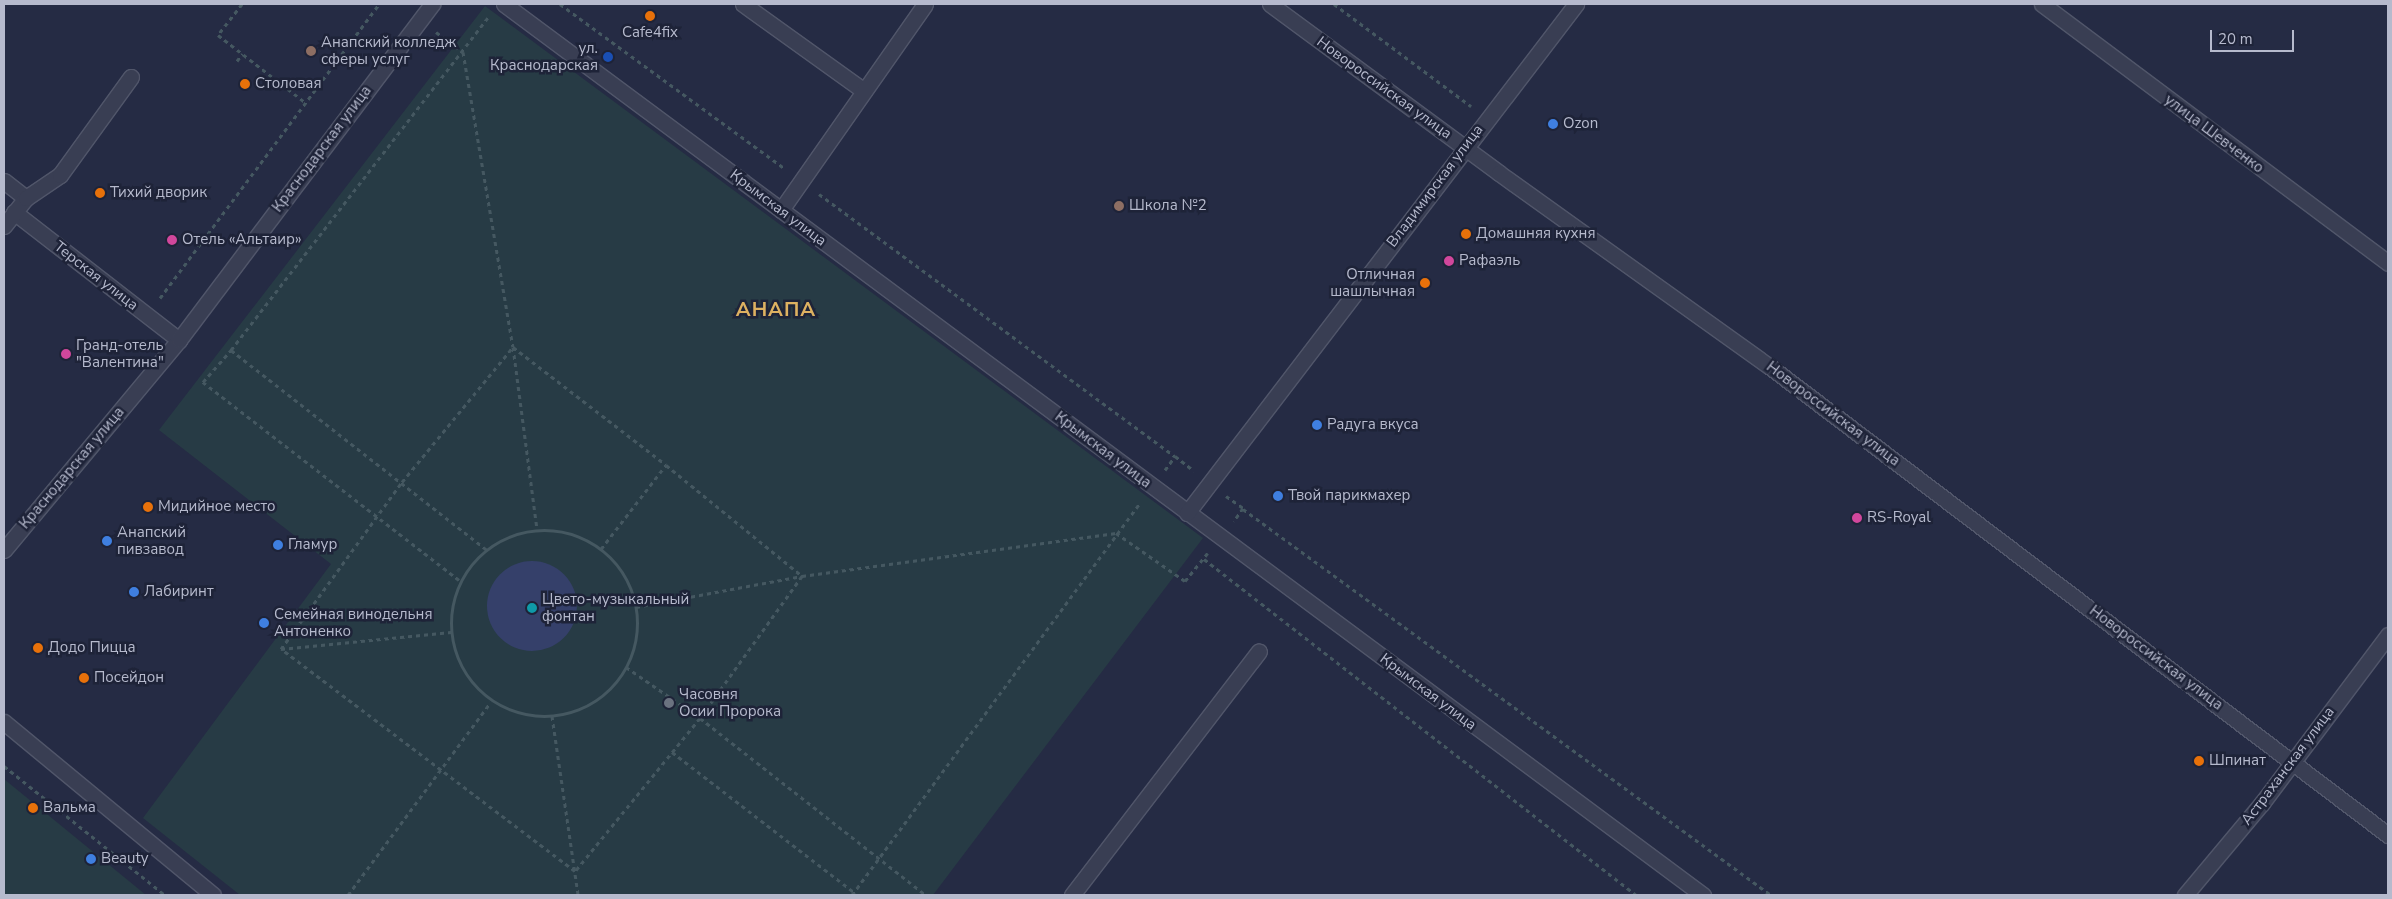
<!DOCTYPE html>
<html>
<head>
<meta charset="utf-8">
<style>
  body { margin:0 }
  #map { position:relative; width:2392px; height:899px; overflow:hidden; background:#252b44; font-family:"Nunito Sans",sans-serif }
  div>[style] { position:absolute }
  .green>* { inset:0; background:#273b45 }
  .water>* { inset:0; background:#35406a }
  .round { border-radius:50% }
  .path>* { height:3px; margin-top:-1.5px; transform-origin:0; background:repeating-linear-gradient(90deg,#455861 0 4px,transparent 0 8px) }
  .path>.ring { margin:-1.5px; padding:0; box-sizing:content-box; background:none; border:3px solid #455861; border-radius:50% }
  .roads { filter:drop-shadow(1px 0 #51566a) drop-shadow(-1px 0 #51566a) drop-shadow(0 1px #51566a) drop-shadow(0 -1px #51566a) }
  .minor>* { height:15px; margin:-7.5px; padding:0 7.5px; transform-origin:7.5px; border-radius:7.5px; background:#393e53 }
  .dots>* { width:14px; height:14px; translate:-50% -50%; box-sizing:border-box; border:2px solid #1e2338; border-radius:50% }
  span { translate:-50% -50%; white-space:nowrap; text-align:center; line-height:1.15; -webkit-text-stroke:5px #1e2338; paint-order:stroke }
  .poi-label { font-size:15px; color:#b6bacd }
  .left { translate:0 -50%; text-align:left }
  .right { translate:-100% -50%; text-align:right }
  .street-label { font-size:15px; color:#b6bacd }
  .district-label { font-size:20px; color:#ddb161; font-weight:700; letter-spacing:1px }
  .frame { position:absolute; inset:0; border:5px solid #b6bacd; pointer-events:none }
  .scale { position:absolute; left:2210px; top:30px; width:84px; height:22px; box-sizing:border-box; border:2px solid #b6bacd; border-top:0; padding-left:6px; font-size:15px; line-height:18px; white-space:nowrap; color:#b6bacd; -webkit-text-stroke:4px #1e2338; paint-order:stroke }
</style>
</head>
<body>
<div id="map">
  <div class="green">
    <i style="clip-path:polygon(485px 6px,1203px 538px,933px 895px,240px 895px,143px 818px,331px 564px,159px 430px)"></i>
    <i style="clip-path:polygon(4px 779px,146px 895px,4px 895px)"></i>
  </div>
  <div class="water">
    <i class="round" style="left:487px;top:561px;width:90px;height:90px"></i>
  </div>
  <div class="path">
    <i style="left:242px;top:4px;width:39px;rotate:128deg"></i>
    <i style="left:218px;top:35px;width:111px;rotate:37.7deg"></i>
    <i style="left:560px;top:4px;width:278px;rotate:36.2deg"></i>
    <i style="left:1334px;top:4px;width:171px;rotate:36.7deg"></i>
    <i style="left:436px;top:32px;width:34px;rotate:37deg"></i>
    <i style="left:463px;top:52px;width:299px;rotate:80.4deg"></i>
    <i style="left:513px;top:347px;width:185px;rotate:82.5deg"></i>
    <i style="left:237px;top:61px;width:9px;rotate:-54deg"></i>
    <i style="left:819px;top:194px;width:442px;rotate:36.4deg"></i>
    <i style="left:160px;top:298px;width:367px;rotate:-53.3deg"></i>
    <i style="left:513px;top:347px;width:193px;rotate:37.6deg"></i>
    <i style="left:666px;top:465px;width:176px;rotate:39.2deg"></i>
    <i style="left:802px;top:576px;width:175px;rotate:125.7deg"></i>
    <i style="left:700px;top:718px;width:198px;rotate:129.2deg"></i>
    <i style="left:575px;top:871px;width:368px;rotate:-142.9deg"></i>
    <i style="left:281px;top:649px;width:206px;rotate:-54.1deg"></i>
    <i style="left:402px;top:482px;width:175px;rotate:-50.6deg"></i>
    <i style="left:231px;top:350px;width:325px;rotate:38deg"></i>
    <i style="left:1165px;top:470px;width:17px;rotate:-54deg"></i>
    <i style="left:1175px;top:456px;width:24px;rotate:38deg"></i>
    <i style="left:1226px;top:496px;width:21px;rotate:35deg"></i>
    <i style="left:1243px;top:508px;width:16px;rotate:125deg"></i>
    <i style="left:1243px;top:509px;width:654px;rotate:36.17deg"></i>
    <i class="ring" style="left:451px;top:530px;width:183px;height:183px"></i>
    <i style="left:601px;top:549px;width:106px;rotate:-52.3deg"></i>
    <i style="left:1204px;top:559px;width:547px;rotate:37.87deg"></i>
    <i style="left:459px;top:580px;width:324px;rotate:-142.3deg"></i>
    <i style="left:203px;top:382px;width:43px;rotate:-48.8deg"></i>
    <i style="left:231px;top:350px;width:420px;rotate:-52.3deg"></i>
    <i style="left:636px;top:607px;width:169px;rotate:-10.6deg"></i>
    <i style="left:802px;top:576px;width:317px;rotate:-7.8deg"></i>
    <i style="left:1116px;top:533px;width:84px;rotate:34.8deg"></i>
    <i style="left:1185px;top:581px;width:36px;rotate:-51deg"></i>
    <i style="left:281px;top:649px;width:171px;rotate:-5.7deg"></i>
    <i style="left:626px;top:667px;width:90px;rotate:34.6deg"></i>
    <i style="left:700px;top:718px;width:287px;rotate:38.1deg"></i>
    <i style="left:552px;top:716px;width:181px;rotate:81.7deg"></i>
    <i style="left:672px;top:752px;width:230px;rotate:37.6deg"></i>
    <i style="left:4px;top:766px;width:206px;rotate:38.7deg"></i>
    <i style="left:348px;top:895px;width:240px;rotate:-53.5deg"></i>
    <i style="left:852px;top:895px;width:486px;rotate:-53.7deg"></i>
  </div>
  <div class="roads">
    <div class="minor">
      <i style="left:504px;top:4px;width:1494px;rotate:36.62deg"></i>
      <i style="left:743px;top:4px;width:149px;rotate:35.7deg"></i>
      <i style="left:1270px;top:4px;width:285px;rotate:36.4deg"></i>
      <i style="left:1499px;top:173px;width:332px;rotate:35.6deg"></i>
      <i style="left:1769px;top:366px;width:777px;rotate:37.15deg"></i>
      <i style="left:2042px;top:4px;width:432px;rotate:36.8deg"></i>
      <i style="left:4px;top:181px;width:28px;rotate:38deg"></i>
      <i style="left:781px;top:210px;width:251px;rotate:-55deg"></i>
      <i style="left:14px;top:212px;width:209px;rotate:37.8deg"></i>
      <i style="left:4px;top:226px;width:36px;rotate:-52deg"></i>
      <i style="left:26px;top:198px;width:41px;rotate:-34.1deg"></i>
      <i style="left:60px;top:175px;width:121px;rotate:-54.1deg"></i>
      <i style="left:1187px;top:513px;width:641px;rotate:-52.61deg"></i>
      <i style="left:4px;top:550px;width:273px;rotate:-50.2deg"></i>
      <i style="left:179px;top:340px;width:421px;rotate:-53deg"></i>
      <i style="left:4px;top:722px;width:271px;rotate:39.6deg"></i>
      <i style="left:1072px;top:895px;width:307px;rotate:-52.5deg"></i>
      <i style="left:2185px;top:895px;width:120px;rotate:-50.1deg"></i>
      <i style="left:2262px;top:803px;width:210px;rotate:-53.1deg"></i>
    </div>
  </div>
  <div class="dots">
    <i style="left:650px;top:16px;background:#e8710a"></i>
    <i style="left:311px;top:51px;background:#8d6e63"></i>
    <i style="left:608px;top:57px;background:#1a4fb4"></i>
    <i style="left:245px;top:84px;background:#e8710a"></i>
    <i style="left:1553px;top:124px;background:#3f7fe0"></i>
    <i style="left:100px;top:193px;background:#e8710a"></i>
    <i style="left:1119px;top:206px;background:#8d6e63"></i>
    <i style="left:1466px;top:234px;background:#e8710a"></i>
    <i style="left:172px;top:240px;background:#d1479c"></i>
    <i style="left:1449px;top:261px;background:#d1479c"></i>
    <i style="left:1425px;top:283px;background:#e8710a"></i>
    <i style="left:66px;top:354px;background:#d1479c"></i>
    <i style="left:1317px;top:425px;background:#3f7fe0"></i>
    <i style="left:1278px;top:496px;background:#3f7fe0"></i>
    <i style="left:148px;top:507px;background:#e8710a"></i>
    <i style="left:1857px;top:518px;background:#d1479c"></i>
    <i style="left:107px;top:541px;background:#3f7fe0"></i>
    <i style="left:278px;top:545px;background:#3f7fe0"></i>
    <i style="left:134px;top:592px;background:#3f7fe0"></i>
    <i style="left:532px;top:608px;background:#0f9aa8"></i>
    <i style="left:264px;top:623px;background:#3f7fe0"></i>
    <i style="left:38px;top:648px;background:#e8710a"></i>
    <i style="left:84px;top:678px;background:#e8710a"></i>
    <i style="left:669px;top:703px;background:#6b7280"></i>
    <i style="left:2199px;top:761px;background:#e8710a"></i>
    <i style="left:33px;top:808px;background:#e8710a"></i>
    <i style="left:91px;top:859px;background:#3f7fe0"></i>
  </div>
  <div class="poi-label">
    <span style="left:650px;top:33px">Cafe4fix</span>
    <span class="left" style="left:321px;top:51px">Анапский колледж<br>сферы услуг</span>
    <span class="right" style="left:598px;top:57px">ул.<br>Краснодарская</span>
    <span class="left" style="left:255px;top:84px">Столовая</span>
    <span class="left" style="left:1563px;top:124px">Ozon</span>
    <span class="left" style="left:110px;top:193px">Тихий дворик</span>
    <span class="left" style="left:1129px;top:206px">Школа №2</span>
    <span class="left" style="left:1476px;top:234px">Домашняя кухня</span>
    <span class="left" style="left:182px;top:240px">Отель «Альтаир»</span>
    <span class="left" style="left:1459px;top:261px">Рафаэль</span>
    <span class="right" style="left:1415px;top:283px">Отличная<br>шашлычная</span>
    <span class="left" style="left:76px;top:354px">Гранд-отель<br>"Валентина"</span>
    <span class="left" style="left:1327px;top:425px">Радуга вкуса</span>
    <span class="left" style="left:1288px;top:496px">Твой парикмахер</span>
    <span class="left" style="left:158px;top:507px">Мидийное место</span>
    <span class="left" style="left:1867px;top:518px">RS-Royal</span>
    <span class="left" style="left:117px;top:541px">Анапский<br>пивзавод</span>
    <span class="left" style="left:288px;top:545px">Гламур</span>
    <span class="left" style="left:144px;top:592px">Лабиринт</span>
    <span class="left" style="left:542px;top:608px">Цвето-музыкальный<br>фонтан</span>
    <span class="left" style="left:274px;top:623px">Семейная винодельня<br>Антоненко</span>
    <span class="left" style="left:48px;top:648px">Додо Пицца</span>
    <span class="left" style="left:94px;top:678px">Посейдон</span>
    <span class="left" style="left:679px;top:703px">Часовня<br>Осии Пророка</span>
    <span class="left" style="left:2209px;top:761px">Шпинат</span>
    <span class="left" style="left:43px;top:808px">Вальма</span>
    <span class="left" style="left:101px;top:859px">Beauty</span>
  </div>
  <div class="street-label">
    <span style="left:1384px;top:88px;rotate:36deg">Новороссийская улица</span>
    <span style="left:2214px;top:134px;rotate:37deg">улица Шевченко</span>
    <span style="left:322px;top:149px;rotate:-53deg">Краснодарская улица</span>
    <span style="left:1435px;top:186px;rotate:-53deg">Владимирская улица</span>
    <span style="left:778px;top:208px;rotate:37deg">Крымская улица</span>
    <span style="left:96px;top:276px;rotate:38deg">Терская улица</span>
    <span style="left:1833px;top:414px;rotate:37deg">Новороссийская улица</span>
    <span style="left:1103px;top:450px;rotate:37deg">Крымская улица</span>
    <span style="left:72px;top:468px;rotate:-50deg">Краснодарская улица</span>
    <span style="left:2156px;top:658px;rotate:37deg">Новороссийская улица</span>
    <span style="left:1428px;top:692px;rotate:37deg">Крымская улица</span>
    <span style="left:2288px;top:766px;rotate:-53deg">Астраханская улица</span>
  </div>
  <div class="district-label">
    <span style="left:776px;top:309px">АНАПА</span>
  </div>
  <div class="frame"></div>
  <div class="scale">20 m</div>
</div>
</body>
</html>
